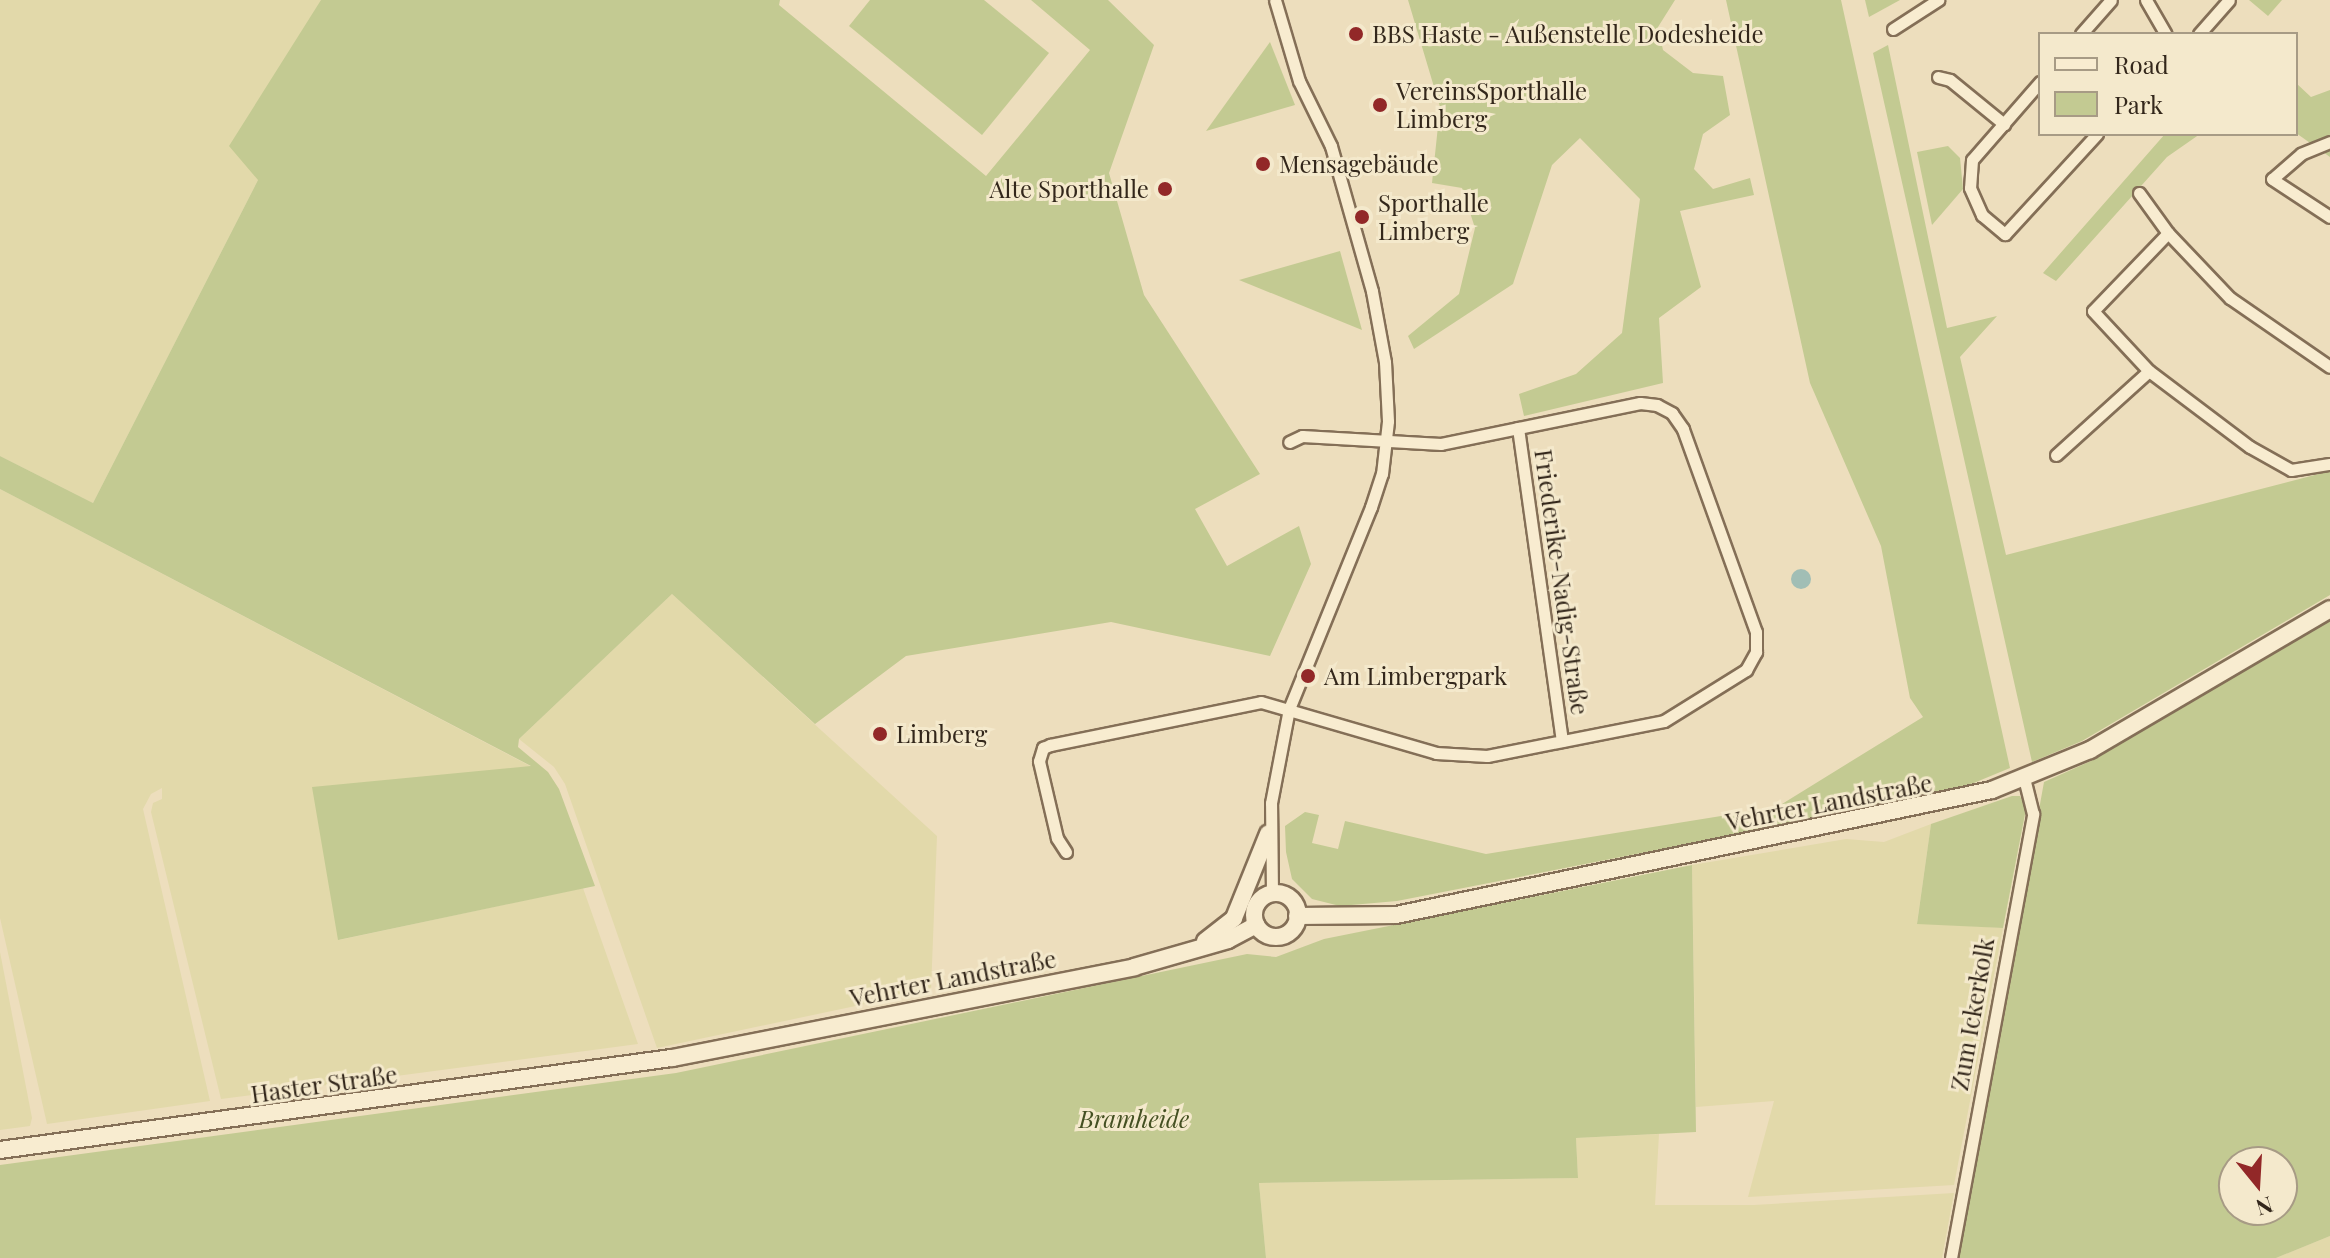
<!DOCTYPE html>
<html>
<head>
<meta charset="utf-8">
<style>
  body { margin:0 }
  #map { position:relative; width:2330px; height:1258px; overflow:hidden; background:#eddebd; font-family:"Playfair Display",serif }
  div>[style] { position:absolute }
  .farmland>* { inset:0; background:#e2d9aa }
  .green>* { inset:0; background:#c3ca92 }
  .water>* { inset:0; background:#a1beb5 }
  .round { border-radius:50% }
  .roads { filter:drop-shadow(2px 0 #846f57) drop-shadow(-2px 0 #846f57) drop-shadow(0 2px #846f57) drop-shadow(0 -2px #846f57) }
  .minor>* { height:11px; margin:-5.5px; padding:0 5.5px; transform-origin:5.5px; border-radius:5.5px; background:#f8ecd0 }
  .secondary>* { height:16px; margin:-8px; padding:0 8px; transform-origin:8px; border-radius:8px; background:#f8ecd0 }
  .secondary>.ring { margin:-8px; padding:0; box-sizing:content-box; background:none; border:16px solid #f8ecd0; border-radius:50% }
  .dots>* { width:22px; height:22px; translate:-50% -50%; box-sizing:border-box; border:4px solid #f4e9cc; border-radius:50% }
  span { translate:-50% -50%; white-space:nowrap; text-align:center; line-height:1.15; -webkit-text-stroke:6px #f4e9cc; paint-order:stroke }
  .poi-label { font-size:24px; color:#33271b }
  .left { translate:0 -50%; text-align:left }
  .right { translate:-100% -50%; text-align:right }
  .street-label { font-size:24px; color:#33271b }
  .park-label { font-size:24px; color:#445022; font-style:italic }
  .legend { position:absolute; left:2038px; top:32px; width:260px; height:104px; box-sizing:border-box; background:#f4e9cc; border:2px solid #a79b85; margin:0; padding:10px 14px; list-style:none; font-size:24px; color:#33271b }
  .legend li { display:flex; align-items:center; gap:16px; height:40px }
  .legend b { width:40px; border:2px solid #a79b85 }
  .north { position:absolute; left:2218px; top:1146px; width:80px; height:80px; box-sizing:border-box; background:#f4e9cc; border:2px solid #a79b85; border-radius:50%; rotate:162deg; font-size:22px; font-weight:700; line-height:32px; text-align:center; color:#33271b }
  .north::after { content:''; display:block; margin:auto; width:28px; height:36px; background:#922828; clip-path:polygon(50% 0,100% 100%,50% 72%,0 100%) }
</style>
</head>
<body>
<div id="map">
  <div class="farmland">
    <i style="clip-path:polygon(0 0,321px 0,258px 180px,93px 503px,0 456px)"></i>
    <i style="clip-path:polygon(0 489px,532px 767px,339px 940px,583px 888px,638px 1044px,221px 1099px,151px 812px,153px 803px,162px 799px,162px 788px,151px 794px,143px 809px,210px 1101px,47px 1124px,0 918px)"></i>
    <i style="clip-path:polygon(672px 594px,937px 836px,931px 990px,657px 1048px,565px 784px,554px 767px,519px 739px)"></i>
    <i style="clip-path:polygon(1931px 824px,1917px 923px,2003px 928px,1954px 1185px,1748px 1197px,1774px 1101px,1696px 1107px,1692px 865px,1846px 839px,1884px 842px)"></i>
    <i style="clip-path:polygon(0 952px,32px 1118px,30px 1126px,0 1130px)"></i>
    <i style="clip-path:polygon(1659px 1134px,1655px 1205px,1754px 1205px,1954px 1193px,1942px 1258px,1266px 1258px,1259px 1183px,1578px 1178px,1576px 1138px)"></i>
    <i style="clip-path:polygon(2330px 1236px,2330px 1258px,2276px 1258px)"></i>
  </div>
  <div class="green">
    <i style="clip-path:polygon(321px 0,780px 0,779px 5px,986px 176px,1090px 50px,1031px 0,1108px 0,1154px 45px,1109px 173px,1144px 295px,1260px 474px,1195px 509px,1227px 566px,1299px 526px,1311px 564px,1270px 656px,1111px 622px,906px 656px,815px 724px,672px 594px,519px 739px,518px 747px,548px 772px,559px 789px,595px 886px,338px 940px,312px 787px,531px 766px,0 489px,0 456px,93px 503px,258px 180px,229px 146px)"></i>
    <i style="clip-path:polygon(870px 0,984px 0,1049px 53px,982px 135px,849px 26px)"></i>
    <i style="clip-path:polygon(1408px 0,1675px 0,1658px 27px,1663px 50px,1693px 73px,1723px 76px,1730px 115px,1703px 134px,1694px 169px,1713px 189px,1750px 178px,1754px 195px,1680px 211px,1701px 287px,1659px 318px,1663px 383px,1524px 416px,1519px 394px,1576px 374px,1622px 333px,1640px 199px,1580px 138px,1552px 165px,1513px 284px,1414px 349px,1408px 336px,1459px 294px,1475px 228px,1462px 188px,1432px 183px,1440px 107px)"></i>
    <i style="clip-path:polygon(1726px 0,1841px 0,2010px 768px,1952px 792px,1397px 901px,1340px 906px,1312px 899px,1292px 879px,1286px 852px,1285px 826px,1305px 812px,1319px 815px,1312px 843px,1338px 849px,1345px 821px,1486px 854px,1777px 807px,1923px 717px,1910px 698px,1881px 546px,1810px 383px)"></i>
    <i style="clip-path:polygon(1865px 0,1900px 0,1869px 17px)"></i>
    <i style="clip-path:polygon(2249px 0,2282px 0,2268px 16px)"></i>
    <i style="clip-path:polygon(1270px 42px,1295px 105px,1206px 131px)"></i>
    <i style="clip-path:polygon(1888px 45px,1947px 328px,1997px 316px,1960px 357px,2006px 555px,2330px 471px,2330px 595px,2082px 741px,2032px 762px,1873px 53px)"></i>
    <i style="clip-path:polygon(2296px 83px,2311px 97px,2330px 90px,2330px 157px,2296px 133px)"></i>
    <i style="clip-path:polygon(2165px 134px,2200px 134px,2167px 157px,2056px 281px,2043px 273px)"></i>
    <i style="clip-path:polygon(1948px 146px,1960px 158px,1963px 189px,1932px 225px,1917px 152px)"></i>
    <i style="clip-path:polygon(1340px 251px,1362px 330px,1239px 280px)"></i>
    <i style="clip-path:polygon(evenodd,2330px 618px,2330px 1236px,2276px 1258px,1958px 1258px,2044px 782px,2091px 761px,2330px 618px,2234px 1162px,2282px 1162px,2282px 1210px,2234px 1210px,2234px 1162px)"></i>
    <i style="clip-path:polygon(2012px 796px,2020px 796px,2026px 809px,2003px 928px,1917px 924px,1931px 824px)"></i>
    <i style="clip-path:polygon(1692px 865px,1696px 1132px,1576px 1138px,1578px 1178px,1259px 1183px,1266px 1258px,0 1258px,0 1165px,676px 1073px,1247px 954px,1276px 957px,1324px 939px)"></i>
  </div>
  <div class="water">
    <i class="round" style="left:1791px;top:569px;width:20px;height:20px"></i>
  </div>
  <div class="roads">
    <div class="minor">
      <i style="left:2146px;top:0;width:39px;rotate:60deg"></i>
      <i style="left:1893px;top:29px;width:54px;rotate:-32.8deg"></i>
      <i style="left:2081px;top:34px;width:45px;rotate:-48.6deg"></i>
      <i style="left:2199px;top:34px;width:45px;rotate:-48.6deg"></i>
      <i style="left:1938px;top:77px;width:12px;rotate:14deg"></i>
      <i style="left:1950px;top:80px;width:70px;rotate:39.2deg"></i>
      <i style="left:2040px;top:82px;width:103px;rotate:131.1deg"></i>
      <i style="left:1972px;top:160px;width:28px;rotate:94deg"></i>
      <i style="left:1970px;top:188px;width:30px;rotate:66deg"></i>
      <i style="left:1982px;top:215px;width:30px;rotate:40deg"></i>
      <i style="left:2005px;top:234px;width:136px;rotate:-47.4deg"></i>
      <i style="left:2330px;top:142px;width:31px;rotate:158deg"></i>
      <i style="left:2301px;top:154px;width:38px;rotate:139deg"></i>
      <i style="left:2272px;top:179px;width:69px;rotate:33.2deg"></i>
      <i style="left:2139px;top:193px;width:49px;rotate:54.1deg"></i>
      <i style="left:2168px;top:233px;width:90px;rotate:46.4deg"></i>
      <i style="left:2230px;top:298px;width:121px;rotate:34.6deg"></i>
      <i style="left:2168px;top:233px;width:108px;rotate:133.9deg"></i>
      <i style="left:2093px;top:311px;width:82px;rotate:47deg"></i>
      <i style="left:2149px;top:371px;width:126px;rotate:37deg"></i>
      <i style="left:2250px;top:447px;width:47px;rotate:29.3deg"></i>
      <i style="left:2291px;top:470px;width:39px;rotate:-9deg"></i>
      <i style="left:1518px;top:428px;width:316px;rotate:82deg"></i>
      <i style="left:2056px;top:455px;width:125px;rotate:-42.1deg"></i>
      <i style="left:1066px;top:852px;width:17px;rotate:-123deg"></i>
      <i style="left:1057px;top:838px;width:79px;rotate:-103.2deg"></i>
      <i style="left:1039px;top:761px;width:14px;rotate:-73deg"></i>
      <i style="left:1043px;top:748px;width:8px;rotate:-23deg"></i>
      <i style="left:1050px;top:745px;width:215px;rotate:-11.5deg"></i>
      <i style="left:1261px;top:702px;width:182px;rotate:16.2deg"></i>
      <i style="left:1436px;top:753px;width:51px;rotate:3.4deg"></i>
      <i style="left:1487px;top:756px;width:180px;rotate:-11.2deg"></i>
      <i style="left:1664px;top:721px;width:97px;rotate:-31.9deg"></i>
      <i style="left:1746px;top:670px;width:21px;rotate:-61deg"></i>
      <i style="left:1756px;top:652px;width:20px;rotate:-90deg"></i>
      <i style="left:1756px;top:632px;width:216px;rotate:-109.8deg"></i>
      <i style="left:1683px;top:429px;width:19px;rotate:-125deg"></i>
      <i style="left:1672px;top:413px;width:17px;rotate:-152deg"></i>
      <i style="left:1657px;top:405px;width:17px;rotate:-173deg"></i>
      <i style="left:1640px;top:403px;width:203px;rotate:168.4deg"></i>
      <i style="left:1441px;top:444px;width:139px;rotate:-176.7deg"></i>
      <i style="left:1302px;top:436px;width:14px;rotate:155deg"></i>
      <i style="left:1272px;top:894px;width:91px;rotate:-90.6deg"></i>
      <i style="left:1271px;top:803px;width:96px;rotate:-79.2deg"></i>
      <i style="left:1289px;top:709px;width:218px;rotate:-67.9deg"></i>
      <i style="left:1371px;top:507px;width:35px;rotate:-72deg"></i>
      <i style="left:1382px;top:474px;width:53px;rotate:-83.5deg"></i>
      <i style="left:1388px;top:421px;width:59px;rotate:-92.9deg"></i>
      <i style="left:1385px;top:362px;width:72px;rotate:-100.4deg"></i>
      <i style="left:1372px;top:291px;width:151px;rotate:-105.8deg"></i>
      <i style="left:1331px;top:146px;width:72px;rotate:-116.2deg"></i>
      <i style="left:1299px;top:81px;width:84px;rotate:-106.5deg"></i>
      <i style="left:1951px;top:1258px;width:452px;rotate:-79.5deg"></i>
      <i style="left:2033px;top:814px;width:36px;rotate:-104deg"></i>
    </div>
    <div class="secondary">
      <i class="ring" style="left:1254px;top:893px;width:28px;height:28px"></i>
      <i style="left:1297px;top:916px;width:99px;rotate:-0.6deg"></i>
      <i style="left:1396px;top:915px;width:609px;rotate:-11.85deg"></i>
      <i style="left:1992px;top:790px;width:106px;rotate:-22.2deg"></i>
      <i style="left:2090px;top:750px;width:278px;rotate:-30.4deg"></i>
      <i style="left:1205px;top:941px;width:37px;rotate:-38deg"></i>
      <i style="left:1234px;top:918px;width:91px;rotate:-68deg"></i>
      <i style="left:0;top:1150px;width:678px;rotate:-7.8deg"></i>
      <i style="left:672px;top:1058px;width:471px;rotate:-11.1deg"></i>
      <i style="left:1134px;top:967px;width:98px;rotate:-16deg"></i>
      <i style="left:1228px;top:940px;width:32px;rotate:-28deg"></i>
    </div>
  </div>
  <div class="dots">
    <i style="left:1356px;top:34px;background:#922828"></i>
    <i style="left:1380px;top:105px;background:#922828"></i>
    <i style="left:1263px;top:164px;background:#922828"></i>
    <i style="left:1165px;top:189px;background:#922828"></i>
    <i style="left:1362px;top:217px;background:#922828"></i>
    <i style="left:1308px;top:676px;background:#922828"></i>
    <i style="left:880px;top:734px;background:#922828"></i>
  </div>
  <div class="poi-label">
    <span class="left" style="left:1372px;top:34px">BBS Haste - Außenstelle Dodesheide</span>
    <span class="left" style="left:1396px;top:105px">VereinsSporthalle<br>Limberg</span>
    <span class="left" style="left:1279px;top:164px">Mensagebäude</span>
    <span class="right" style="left:1149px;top:189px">Alte Sporthalle</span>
    <span class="left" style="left:1378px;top:217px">Sporthalle<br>Limberg</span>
    <span class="left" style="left:1324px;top:676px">Am Limbergpark</span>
    <span class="left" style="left:896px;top:734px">Limberg</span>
  </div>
  <div class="street-label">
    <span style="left:1562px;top:582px;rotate:82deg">Friederike-Nadig-Straße</span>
    <span style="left:1829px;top:802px;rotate:-11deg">Vehrter Landstraße</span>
    <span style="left:953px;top:978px;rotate:-11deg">Vehrter Landstraße</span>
    <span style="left:1972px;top:1014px;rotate:-80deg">Zum Ickerkolk</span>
    <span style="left:324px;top:1084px;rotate:-8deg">Haster Straße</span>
  </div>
  <div class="park-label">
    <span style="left:1134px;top:1119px">Bramheide</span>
  </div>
  <ul class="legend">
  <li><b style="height:10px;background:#f8ecd0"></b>Road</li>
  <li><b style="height:22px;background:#c3ca92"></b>Park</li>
  </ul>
  <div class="north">N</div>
</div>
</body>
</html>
